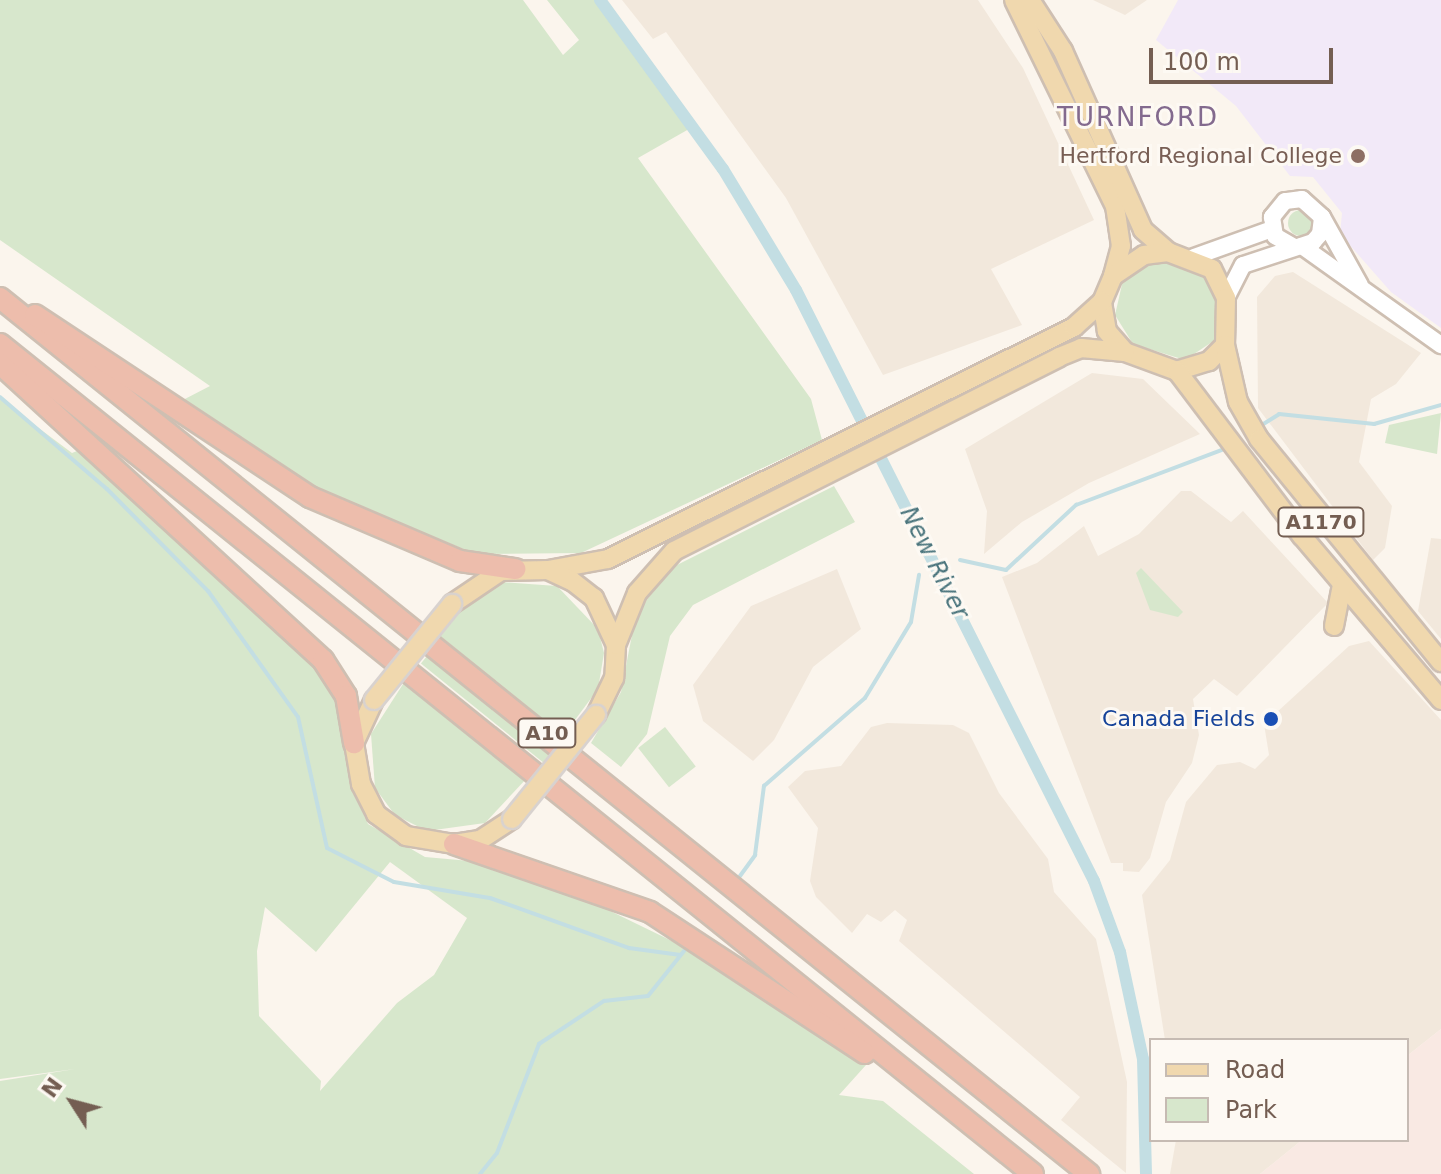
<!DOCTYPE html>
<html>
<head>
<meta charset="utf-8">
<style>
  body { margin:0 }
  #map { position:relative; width:1441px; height:1174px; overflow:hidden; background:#fbf5ed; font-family:"DejaVu Sans",sans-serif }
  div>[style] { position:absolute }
  .residential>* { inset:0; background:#f2e8dc }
  .commercial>* { inset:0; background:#f9e9e3 }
  .education>* { inset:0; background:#f2e9f8 }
  .green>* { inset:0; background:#d7e7cc; transform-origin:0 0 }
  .round { border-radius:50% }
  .stream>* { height:4px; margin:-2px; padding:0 2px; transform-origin:2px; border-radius:2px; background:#c3dee3 }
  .canal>* { height:12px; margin:-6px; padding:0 6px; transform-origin:6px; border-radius:6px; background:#c3dee3 }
  .roads { filter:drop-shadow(2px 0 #cebfb2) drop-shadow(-2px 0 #cebfb2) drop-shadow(0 2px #cebfb2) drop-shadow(0 -2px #cebfb2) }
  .secondary>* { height:16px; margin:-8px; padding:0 8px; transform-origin:8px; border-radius:8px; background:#fff }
  .primary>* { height:18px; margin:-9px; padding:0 9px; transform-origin:9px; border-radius:9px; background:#f0d8ae }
  .highway>* { height:20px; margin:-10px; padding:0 10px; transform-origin:10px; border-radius:10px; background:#edbdac }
  .bridges { filter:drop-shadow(2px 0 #d8d2cf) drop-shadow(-2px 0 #d8d2cf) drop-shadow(0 2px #d8d2cf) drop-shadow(0 -2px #d8d2cf) }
  .primary-bridge>* { height:18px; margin:-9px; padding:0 9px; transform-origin:9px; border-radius:9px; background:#f0d8ae }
  .dots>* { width:22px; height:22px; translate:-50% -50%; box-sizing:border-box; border:4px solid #fdf9f3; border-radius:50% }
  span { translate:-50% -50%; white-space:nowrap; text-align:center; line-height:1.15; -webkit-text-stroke:6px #fdf9f3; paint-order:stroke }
  .shield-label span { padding:2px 6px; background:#fdf9f3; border:2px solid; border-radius:6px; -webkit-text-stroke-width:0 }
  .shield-label { font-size:20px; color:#745e52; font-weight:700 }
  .education-label { font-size:22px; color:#785e54 }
  .right { translate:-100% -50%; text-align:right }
  .transit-label { font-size:22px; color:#164399 }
  .water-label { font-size:24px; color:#4b757d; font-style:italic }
  .quarter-label { font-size:26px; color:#836a8e; letter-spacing:2px }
  .legend { position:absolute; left:1149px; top:1038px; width:260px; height:104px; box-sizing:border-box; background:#fdf9f3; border:2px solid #c6bbb3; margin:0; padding:10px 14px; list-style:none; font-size:24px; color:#745e52 }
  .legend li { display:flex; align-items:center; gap:16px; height:40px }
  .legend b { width:40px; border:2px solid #c6bbb3 }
  .north { position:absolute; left:32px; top:1062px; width:80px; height:80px; -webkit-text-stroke:6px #fdf9f3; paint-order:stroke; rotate:306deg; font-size:22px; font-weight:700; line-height:32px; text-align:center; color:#745e52 }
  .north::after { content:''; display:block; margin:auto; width:28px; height:36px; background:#745e52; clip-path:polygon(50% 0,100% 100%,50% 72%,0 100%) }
  .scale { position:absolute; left:1149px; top:48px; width:184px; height:36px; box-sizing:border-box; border:4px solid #745e52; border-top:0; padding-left:10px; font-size:24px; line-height:28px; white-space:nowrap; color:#745e52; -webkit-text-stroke:6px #fdf9f3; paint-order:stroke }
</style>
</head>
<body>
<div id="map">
  <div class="residential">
    <i style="clip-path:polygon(622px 0,978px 0,1023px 68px,1094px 220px,991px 269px,1022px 325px,883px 375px,786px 198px,666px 32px,653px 39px)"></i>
    <i style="clip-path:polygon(1093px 0,1147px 0,1125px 15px)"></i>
    <i style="clip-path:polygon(1293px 272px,1421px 353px,1396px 384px,1371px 399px,1359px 462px,1392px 506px,1385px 548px,1373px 560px,1258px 408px,1257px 297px,1275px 276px)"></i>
    <i style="clip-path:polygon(1092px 373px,1143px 379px,1200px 434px,1089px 483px,1022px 522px,984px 554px,987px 511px,965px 449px)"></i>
    <i style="clip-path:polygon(1181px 491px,1191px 491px,1231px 522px,1243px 511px,1328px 603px,1237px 696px,1214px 679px,1193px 699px,1199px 735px,1192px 763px,1166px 802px,1150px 858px,1139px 872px,1123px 871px,1123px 863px,1111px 863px,1002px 577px,1037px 563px,1084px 526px,1098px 556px,1139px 534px)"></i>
    <i style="clip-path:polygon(1431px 538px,1441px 539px,1441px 639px,1418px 611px)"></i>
    <i style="clip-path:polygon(837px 569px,861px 629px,813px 667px,774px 740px,753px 761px,703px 721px,693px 685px,751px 606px)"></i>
    <i style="clip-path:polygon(1369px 641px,1441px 720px,1441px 1029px,1407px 1056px,1407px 1040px,1165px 1040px,1142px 895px,1170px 860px,1186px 802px,1217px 765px,1240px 762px,1255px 769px,1269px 755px,1264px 724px,1349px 646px)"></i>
    <i style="clip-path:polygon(887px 723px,953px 725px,969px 733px,999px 793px,1048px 859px,1054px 892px,1096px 939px,1127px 1082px,1126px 1173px,1061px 1120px,1080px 1097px,899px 941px,907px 920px,895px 910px,881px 922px,867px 914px,852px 933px,816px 897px,810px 881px,818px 828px,788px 787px,805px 771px,841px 766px,871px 727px)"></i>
    <i style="clip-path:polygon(1176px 1140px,1302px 1140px,1260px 1174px,1170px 1174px)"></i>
  </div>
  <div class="commercial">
    <i style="clip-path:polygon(1441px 1029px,1441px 1174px,1260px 1174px,1302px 1140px,1407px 1140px,1407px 1056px)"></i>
  </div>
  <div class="education">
    <i style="clip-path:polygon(1178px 0,1441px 0,1441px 328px,1391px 292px,1340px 234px,1342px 213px,1313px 177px,1290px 176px,1236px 106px,1156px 40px)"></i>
  </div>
  <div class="green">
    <i style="clip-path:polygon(0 0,523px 0,563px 55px,579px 40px,547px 0,594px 0,689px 129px,638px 158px,811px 399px,822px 440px,581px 553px,475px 554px,319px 489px,181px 401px,210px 386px,0 240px)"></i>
    <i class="round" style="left:1288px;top:210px;width:26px;height:26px"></i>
    <i style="clip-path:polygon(1171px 260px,1206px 275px,1219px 297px,1215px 340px,1185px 360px,1133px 344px,1115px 315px,1123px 280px,1146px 263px)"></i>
    <i style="clip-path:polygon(evenodd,0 399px,72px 453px,87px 447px,310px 660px,341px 708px,350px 780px,368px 824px,425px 857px,470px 861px,565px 889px,711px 960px,866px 1065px,839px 1095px,883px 1101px,974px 1174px,0 1174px,0 1081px,75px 1069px,0 1079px,0 399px,390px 862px,467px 918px,434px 975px,397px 1003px,320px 1091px,321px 1081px,259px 1016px,257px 951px,265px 907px,316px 952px,390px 862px)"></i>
    <i style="clip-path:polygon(1441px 413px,1437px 454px,1385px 443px,1389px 425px)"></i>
    <i style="clip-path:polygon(834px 486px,855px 522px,693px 605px,670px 636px,647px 734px,621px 767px,591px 743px,621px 692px,636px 614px,671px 568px)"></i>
    <i style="clip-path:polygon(1141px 568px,1183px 612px,1178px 617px,1150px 610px,1136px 573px)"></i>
    <i style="clip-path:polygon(501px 582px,557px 586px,598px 629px,604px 653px,598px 689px,563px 736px,440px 636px,462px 606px)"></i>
    <i style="left:431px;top:651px;width:159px;height:16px;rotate:39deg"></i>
    <i style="clip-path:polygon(405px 681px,527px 778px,485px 823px,427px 831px,395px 815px,375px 788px,371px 734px)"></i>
    <i style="left:665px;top:727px;width:50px;height:34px;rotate:52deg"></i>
  </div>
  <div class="stream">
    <i style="left:0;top:397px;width:141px;rotate:40.7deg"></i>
    <i style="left:107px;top:489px;width:144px;rotate:45.3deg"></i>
    <i style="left:208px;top:591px;width:155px;rotate:54.5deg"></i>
    <i style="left:298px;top:717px;width:134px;rotate:77.5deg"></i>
    <i style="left:327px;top:848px;width:75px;rotate:26.9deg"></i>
    <i style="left:394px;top:882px;width:97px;rotate:9.5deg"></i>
    <i style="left:490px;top:898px;width:148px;rotate:19.8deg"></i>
    <i style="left:629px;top:948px;width:52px;rotate:7.7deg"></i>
    <i style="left:1257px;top:428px;width:26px;rotate:-32deg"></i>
    <i style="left:1279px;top:414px;width:96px;rotate:6deg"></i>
    <i style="left:1374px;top:424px;width:70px;rotate:-15.8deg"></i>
    <i style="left:960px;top:560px;width:47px;rotate:12.3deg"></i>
    <i style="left:1006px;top:570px;width:96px;rotate:-42.9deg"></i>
    <i style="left:1076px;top:505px;width:161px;rotate:-20.7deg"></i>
    <i style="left:740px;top:876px;width:26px;rotate:-54deg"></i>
    <i style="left:755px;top:855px;width:70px;rotate:-82.6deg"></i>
    <i style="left:764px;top:786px;width:134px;rotate:-41.1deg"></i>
    <i style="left:865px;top:698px;width:89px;rotate:-58.8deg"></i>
    <i style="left:911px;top:622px;width:48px;rotate:-80.3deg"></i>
    <i style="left:480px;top:1174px;width:27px;rotate:-51deg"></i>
    <i style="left:497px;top:1153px;width:117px;rotate:-68.9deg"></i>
    <i style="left:539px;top:1044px;width:78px;rotate:-33.5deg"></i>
    <i style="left:604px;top:1001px;width:44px;rotate:-6.5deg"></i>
    <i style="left:648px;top:996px;width:64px;rotate:-51.3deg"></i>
  </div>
  <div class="canal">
    <i style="left:600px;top:0;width:209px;rotate:54deg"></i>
    <i style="left:723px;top:169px;width:141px;rotate:58.9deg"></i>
    <i style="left:796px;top:290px;width:662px;rotate:63.24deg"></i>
    <i style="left:1094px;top:881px;width:76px;rotate:69.9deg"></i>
    <i style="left:1120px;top:952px;width:109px;rotate:77.9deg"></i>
    <i style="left:1143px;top:1059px;width:115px;rotate:88.5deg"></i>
  </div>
  <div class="roads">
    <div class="secondary">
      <i style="left:1322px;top:217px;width:78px;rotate:60.8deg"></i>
      <i style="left:1302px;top:246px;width:171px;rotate:35.5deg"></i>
      <i style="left:1194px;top:257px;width:83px;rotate:-19.7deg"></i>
      <i style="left:1226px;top:298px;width:37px;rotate:-63deg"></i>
      <i style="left:1243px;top:265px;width:74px;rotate:-18.2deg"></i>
      <i style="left:1313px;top:242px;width:11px;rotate:-49deg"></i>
      <i style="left:1320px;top:234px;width:17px;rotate:-83deg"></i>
      <i style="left:1322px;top:217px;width:27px;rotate:-138deg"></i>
      <i style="left:1302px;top:199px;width:17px;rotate:173deg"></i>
      <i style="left:1285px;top:201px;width:21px;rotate:129deg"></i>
      <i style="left:1272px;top:217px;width:19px;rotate:81deg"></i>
      <i style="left:1275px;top:236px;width:22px;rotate:30deg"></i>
    </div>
    <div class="primary">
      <i style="left:1014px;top:0;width:229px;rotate:63.9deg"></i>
      <i style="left:1115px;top:206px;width:40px;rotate:81.5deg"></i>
      <i style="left:1121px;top:246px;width:31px;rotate:105deg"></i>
      <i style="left:1030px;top:0;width:61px;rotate:57.1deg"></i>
      <i style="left:1063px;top:51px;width:196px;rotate:65.9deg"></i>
      <i style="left:1143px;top:230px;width:33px;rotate:41deg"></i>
      <i style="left:1168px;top:252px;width:47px;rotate:21.1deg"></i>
      <i style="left:1212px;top:269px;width:32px;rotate:64deg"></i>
      <i style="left:1226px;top:298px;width:47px;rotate:91.2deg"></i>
      <i style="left:1225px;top:345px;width:23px;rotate:135deg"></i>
      <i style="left:1209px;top:361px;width:34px;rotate:163deg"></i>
      <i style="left:1177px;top:371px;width:55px;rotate:-159.9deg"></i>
      <i style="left:1125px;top:352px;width:28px;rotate:-131deg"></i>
      <i style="left:1107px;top:331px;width:29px;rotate:-100deg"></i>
      <i style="left:1102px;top:302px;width:28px;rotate:-67deg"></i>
      <i style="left:1113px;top:276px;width:37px;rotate:-34deg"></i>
      <i style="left:1144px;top:255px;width:24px;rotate:-7deg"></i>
      <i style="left:1225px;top:345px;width:58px;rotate:77.2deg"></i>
      <i style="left:1238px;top:402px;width:43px;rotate:60.4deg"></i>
      <i style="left:1259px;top:439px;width:288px;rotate:50.8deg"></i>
      <i style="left:1177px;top:371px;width:207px;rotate:52.9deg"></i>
      <i style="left:1302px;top:536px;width:215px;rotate:49.7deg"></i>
      <i style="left:548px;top:570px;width:61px;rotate:-10.4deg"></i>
      <i style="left:608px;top:559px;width:521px;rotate:-26.47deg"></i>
      <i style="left:1074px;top:327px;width:38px;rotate:-42deg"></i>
      <i style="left:452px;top:604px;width:59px;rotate:-34deg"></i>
      <i style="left:501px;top:571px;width:47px;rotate:-1.2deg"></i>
      <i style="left:548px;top:570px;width:26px;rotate:25deg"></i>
      <i style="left:572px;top:581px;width:28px;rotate:38deg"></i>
      <i style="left:594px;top:598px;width:52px;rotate:64.9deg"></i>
      <i style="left:616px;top:645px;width:33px;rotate:93deg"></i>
      <i style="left:614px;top:678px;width:41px;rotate:115.9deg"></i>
      <i style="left:1334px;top:626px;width:42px;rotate:-79deg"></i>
      <i style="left:616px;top:645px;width:56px;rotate:-68deg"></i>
      <i style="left:637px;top:593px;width:56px;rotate:-48.6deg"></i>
      <i style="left:674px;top:551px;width:431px;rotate:-26.7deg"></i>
      <i style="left:1059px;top:357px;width:24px;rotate:-22deg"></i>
      <i style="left:1081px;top:348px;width:44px;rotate:5.2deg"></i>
      <i style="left:374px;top:700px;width:47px;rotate:114.9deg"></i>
      <i style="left:354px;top:743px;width:42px;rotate:80.3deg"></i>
      <i style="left:361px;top:784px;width:34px;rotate:63deg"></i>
      <i style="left:376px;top:814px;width:37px;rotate:36deg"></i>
      <i style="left:406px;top:836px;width:49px;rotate:9.5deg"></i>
      <i style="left:454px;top:844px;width:26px;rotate:-9deg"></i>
      <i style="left:480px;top:840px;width:38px;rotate:-33deg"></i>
    </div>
    <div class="highway">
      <i style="left:0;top:298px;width:1398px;rotate:38.81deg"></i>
      <i style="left:35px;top:315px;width:330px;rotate:33.5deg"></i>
      <i style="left:310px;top:497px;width:163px;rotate:23.1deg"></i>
      <i style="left:460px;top:561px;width:56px;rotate:8.3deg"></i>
      <i style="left:0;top:344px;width:1325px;rotate:38.78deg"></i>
      <i style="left:0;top:364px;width:438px;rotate:42.5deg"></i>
      <i style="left:323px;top:660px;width:43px;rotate:57.4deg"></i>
      <i style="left:346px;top:696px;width:48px;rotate:80.3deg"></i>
      <i style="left:454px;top:844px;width:207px;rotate:19.1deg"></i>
      <i style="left:650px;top:912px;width:257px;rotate:33.3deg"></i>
    </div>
  </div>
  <div class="bridges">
    <div class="primary-bridge">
      <i style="left:374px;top:700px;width:124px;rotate:-50.9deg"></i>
      <i style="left:512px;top:819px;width:134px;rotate:-51.1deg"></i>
    </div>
  </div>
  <div class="dots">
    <i style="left:1358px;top:156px;background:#8d6e63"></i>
    <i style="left:1271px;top:719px;background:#1a4fb4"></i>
  </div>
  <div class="shield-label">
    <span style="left:1321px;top:522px">A1170</span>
    <span style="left:547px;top:733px">A10</span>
  </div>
  <div class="education-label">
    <span class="right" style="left:1342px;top:156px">Hertford Regional College</span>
  </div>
  <div class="transit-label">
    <span class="right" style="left:1255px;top:719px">Canada Fields</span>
  </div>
  <div class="water-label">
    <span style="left:934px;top:563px;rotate:63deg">New River</span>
  </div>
  <div class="quarter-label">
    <span style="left:1138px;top:118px">TURNFORD</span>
  </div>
  <ul class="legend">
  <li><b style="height:10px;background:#f0d8ae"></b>Road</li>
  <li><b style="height:22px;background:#d7e7cc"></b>Park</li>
  </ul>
  <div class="north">N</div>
  <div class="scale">100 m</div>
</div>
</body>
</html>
